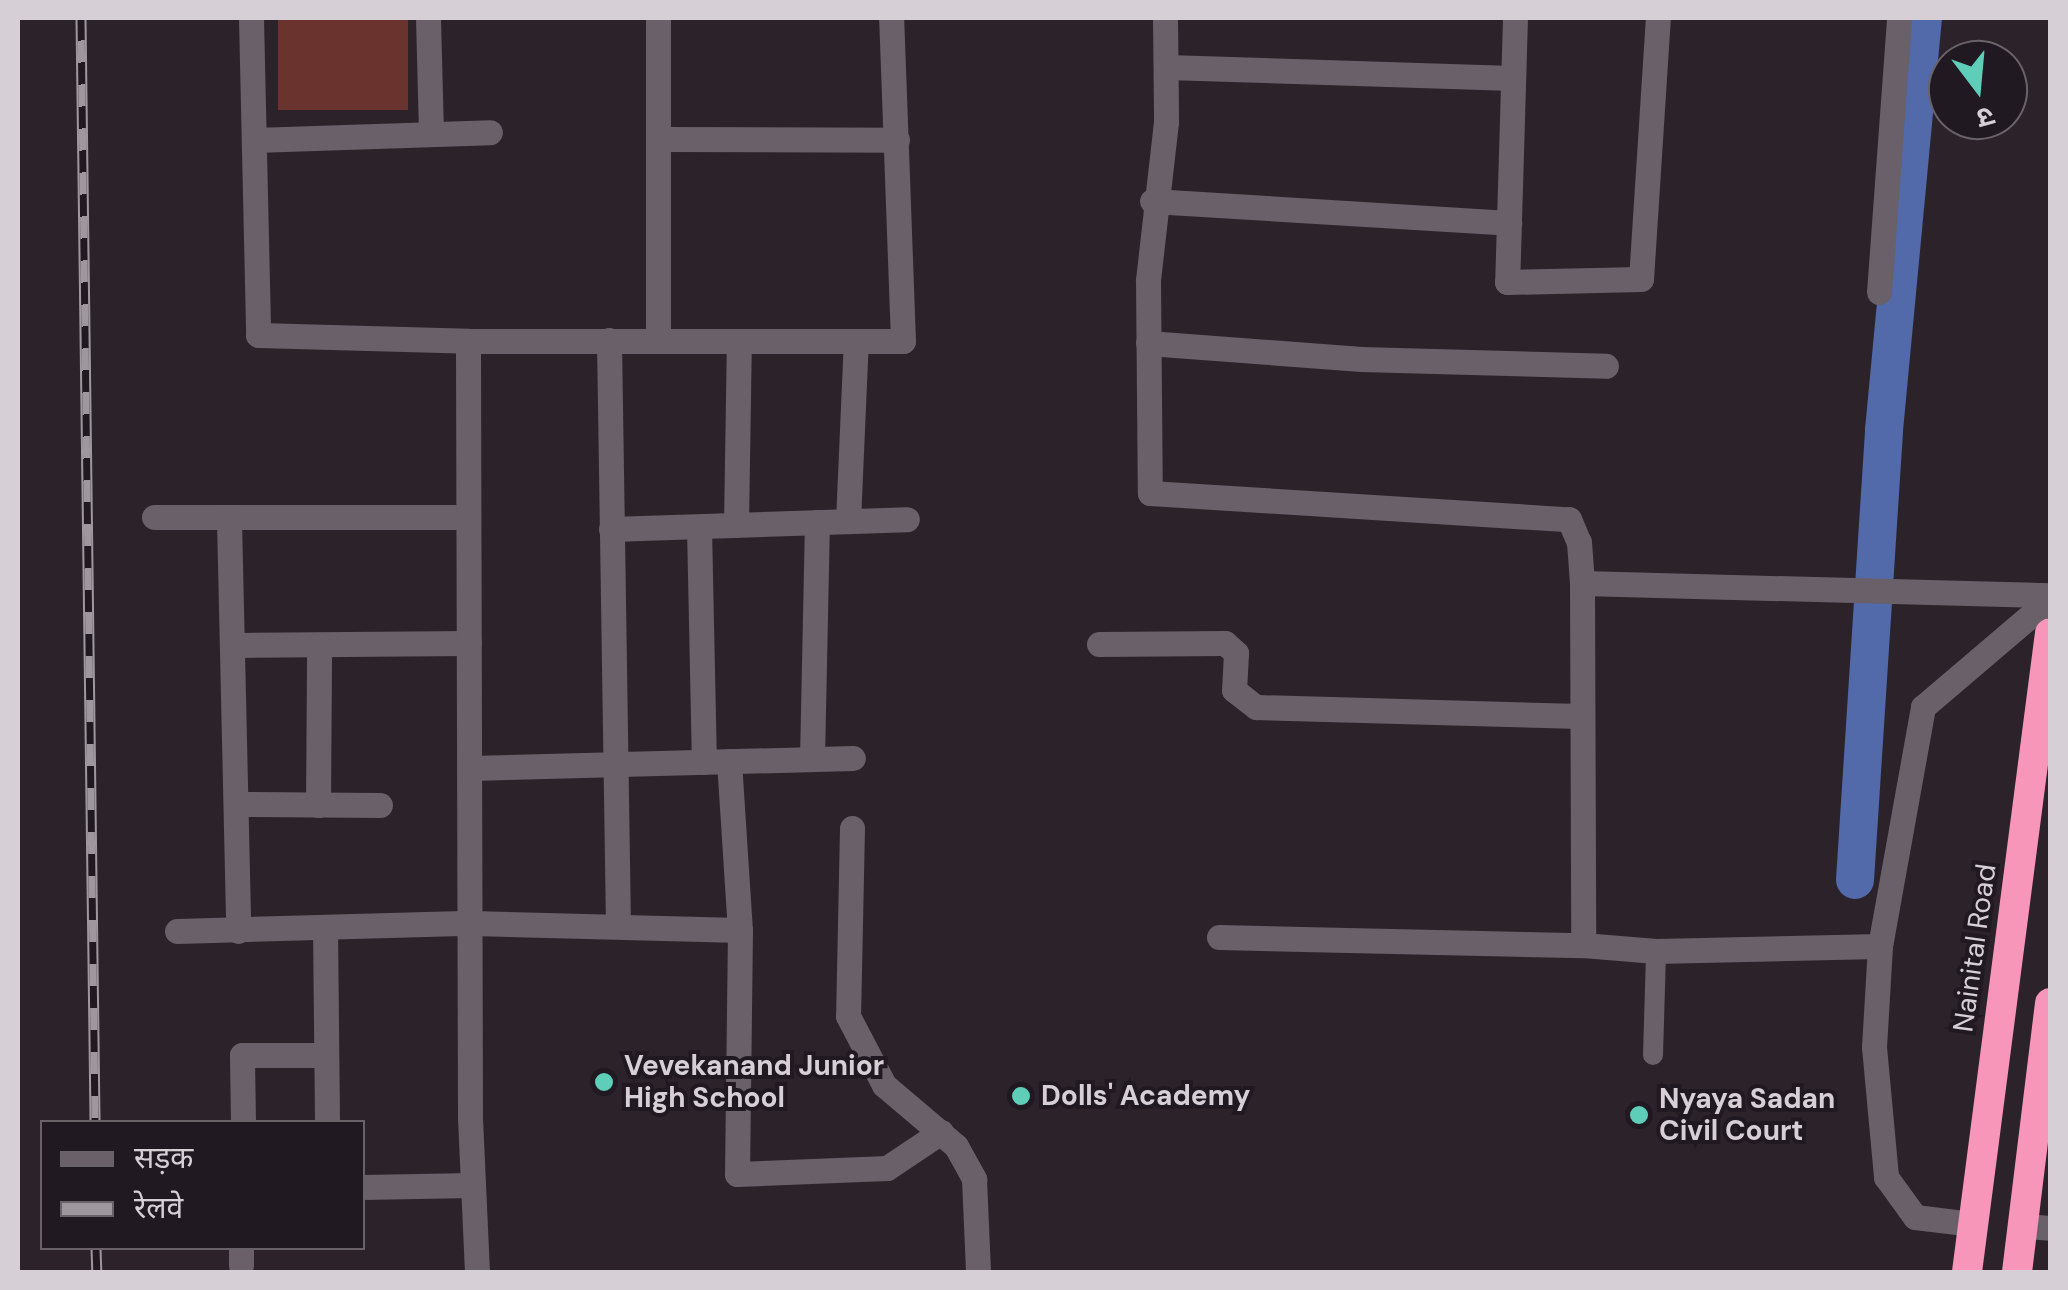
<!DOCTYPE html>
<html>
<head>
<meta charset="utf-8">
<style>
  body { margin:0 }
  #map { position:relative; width:2068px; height:1290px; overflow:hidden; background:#2b222a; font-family:"DM Sans","Noto Sans Devanagari",sans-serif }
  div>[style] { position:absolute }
  .green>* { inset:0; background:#6a332e; transform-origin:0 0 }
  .canal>* { height:38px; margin:-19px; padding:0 19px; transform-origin:19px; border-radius:19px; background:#5269aa }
  .lane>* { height:20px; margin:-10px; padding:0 10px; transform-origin:10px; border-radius:10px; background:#696069 }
  .street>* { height:25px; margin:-12.5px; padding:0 12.5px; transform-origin:12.5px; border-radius:12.5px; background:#696069 }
  .highway>* { height:30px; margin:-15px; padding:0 15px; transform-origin:15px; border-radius:15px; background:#f796b9 }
  .rail>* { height:11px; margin-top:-5.5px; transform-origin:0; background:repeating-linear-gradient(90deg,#211921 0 22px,#9e979e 0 44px); box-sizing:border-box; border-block:2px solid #9e979e }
  .dots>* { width:28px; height:28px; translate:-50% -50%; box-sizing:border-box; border:5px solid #211921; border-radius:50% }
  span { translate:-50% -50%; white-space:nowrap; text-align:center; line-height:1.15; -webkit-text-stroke:8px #211921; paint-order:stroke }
  .street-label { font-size:28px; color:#d6d0d6 }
  .poi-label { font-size:28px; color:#d6d0d6; font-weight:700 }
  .left { translate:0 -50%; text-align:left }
  .frame { position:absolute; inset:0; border:20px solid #d6d0d6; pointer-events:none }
  .legend { position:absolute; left:40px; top:1120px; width:325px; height:130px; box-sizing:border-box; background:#211921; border:2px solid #696269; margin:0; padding:12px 18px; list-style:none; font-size:30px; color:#d6d0d6 }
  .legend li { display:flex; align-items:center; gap:20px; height:50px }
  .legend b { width:50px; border:2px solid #696269 }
  .north { position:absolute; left:1928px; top:40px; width:100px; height:100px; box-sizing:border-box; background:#211921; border:2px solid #696269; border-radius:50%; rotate:164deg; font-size:28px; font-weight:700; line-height:40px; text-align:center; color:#d6d0d6 }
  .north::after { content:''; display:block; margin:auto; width:35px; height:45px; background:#5eceb8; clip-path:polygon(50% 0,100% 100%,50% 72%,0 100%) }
</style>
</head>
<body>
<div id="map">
  <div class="green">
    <i style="left:278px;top:18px;width:130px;height:92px"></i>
  </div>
  <div class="canal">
    <i style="left:1855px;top:880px;width:451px;rotate:-86.3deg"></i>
    <i style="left:1884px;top:430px;width:414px;rotate:-84.6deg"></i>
  </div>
  <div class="lane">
    <i style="left:1653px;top:1055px;width:104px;rotate:-88.3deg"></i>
  </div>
  <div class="street">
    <i style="left:251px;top:18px;width:317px;rotate:88.7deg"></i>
    <i style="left:258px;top:335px;width:210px;rotate:1.6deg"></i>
    <i style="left:428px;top:18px;width:115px;rotate:88.5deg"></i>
    <i style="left:1165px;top:18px;width:104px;rotate:89.4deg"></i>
    <i style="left:1166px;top:122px;width:160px;rotate:96.5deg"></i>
    <i style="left:1148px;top:281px;width:212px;rotate:89.5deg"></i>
    <i style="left:1150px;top:493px;width:420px;rotate:3.6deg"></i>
    <i style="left:1569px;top:519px;width:25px;rotate:67deg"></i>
    <i style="left:1579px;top:542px;width:41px;rotate:85.8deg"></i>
    <i style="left:1582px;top:583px;width:362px;rotate:89.8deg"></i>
    <i style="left:1583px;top:945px;width:73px;rotate:4.7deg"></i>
    <i style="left:1656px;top:951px;width:224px;rotate:-1.3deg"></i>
    <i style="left:1880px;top:946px;width:101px;rotate:93.4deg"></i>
    <i style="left:1874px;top:1047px;width:131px;rotate:84.7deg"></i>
    <i style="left:1886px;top:1177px;width:49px;rotate:54.1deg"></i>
    <i style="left:1915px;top:1217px;width:57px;rotate:7deg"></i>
    <i style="left:1515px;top:18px;width:264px;rotate:91.7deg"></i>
    <i style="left:1507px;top:282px;width:134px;rotate:-1.3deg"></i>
    <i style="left:1641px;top:279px;width:262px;rotate:-86.3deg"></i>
    <i style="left:1166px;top:67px;width:347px;rotate:1.8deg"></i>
    <i style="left:661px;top:139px;width:236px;rotate:0.2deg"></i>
    <i style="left:254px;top:140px;width:236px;rotate:-1.9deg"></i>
    <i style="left:1152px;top:201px;width:358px;rotate:3.5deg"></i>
    <i style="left:1879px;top:292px;width:275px;rotate:-85.8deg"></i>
    <i style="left:609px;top:340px;width:586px;rotate:89.12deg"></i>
    <i style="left:658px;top:340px;width:322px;rotate:-90deg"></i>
    <i style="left:1148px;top:343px;width:214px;rotate:4.3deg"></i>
    <i style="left:1361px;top:359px;width:245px;rotate:1.6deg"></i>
    <i style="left:154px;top:517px;width:313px"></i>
    <i style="left:229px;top:520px;width:411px;rotate:88.7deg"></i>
    <i style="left:848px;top:521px;width:180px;rotate:-87.5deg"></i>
    <i style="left:736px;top:525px;width:184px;rotate:-89.1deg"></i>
    <i style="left:699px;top:527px;width:235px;rotate:88.8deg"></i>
    <i style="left:611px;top:529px;width:296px;rotate:-1.9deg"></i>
    <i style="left:1582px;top:583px;width:468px;rotate:1.5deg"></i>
    <i style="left:1099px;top:644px;width:126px;rotate:-0.5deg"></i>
    <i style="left:1225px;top:643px;width:15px;rotate:42deg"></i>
    <i style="left:1236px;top:653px;width:37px;rotate:93deg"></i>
    <i style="left:1234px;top:690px;width:28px;rotate:38deg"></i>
    <i style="left:1256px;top:707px;width:325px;rotate:1.6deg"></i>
    <i style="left:237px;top:645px;width:232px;rotate:-0.5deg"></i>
    <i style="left:812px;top:759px;width:237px;rotate:-88.8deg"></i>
    <i style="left:729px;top:761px;width:169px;rotate:86.3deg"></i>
    <i style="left:740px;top:930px;width:244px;rotate:90.7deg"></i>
    <i style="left:737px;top:1174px;width:150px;rotate:-2.3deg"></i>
    <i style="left:887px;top:1168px;width:65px;rotate:-33.7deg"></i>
    <i style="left:471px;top:768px;width:382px;rotate:-1.5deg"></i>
    <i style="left:238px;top:804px;width:142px;rotate:0.4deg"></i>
    <i style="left:318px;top:805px;width:160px;rotate:-89.6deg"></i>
    <i style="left:852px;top:828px;width:188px;rotate:91.2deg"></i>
    <i style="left:848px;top:1016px;width:78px;rotate:62.4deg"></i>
    <i style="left:884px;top:1085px;width:94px;rotate:40.3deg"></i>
    <i style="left:956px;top:1146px;width:38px;rotate:61deg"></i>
    <i style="left:974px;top:1179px;width:93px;rotate:87.5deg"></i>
    <i style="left:325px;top:928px;width:194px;rotate:89.4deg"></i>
    <i style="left:177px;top:931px;width:294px;rotate:-1.6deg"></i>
    <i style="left:471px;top:923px;width:269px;rotate:1.5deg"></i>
    <i style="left:1219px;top:937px;width:364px;rotate:1.3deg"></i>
    <i style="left:1880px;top:946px;width:243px;rotate:-79.8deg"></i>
    <i style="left:1923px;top:707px;width:167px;rotate:-40.4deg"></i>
    <i style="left:243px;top:1122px;width:67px;rotate:-90.9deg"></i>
    <i style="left:242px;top:1055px;width:84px"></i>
    <i style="left:362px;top:1187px;width:111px;rotate:-1deg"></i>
    <i style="left:2023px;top:1226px;width:27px;rotate:4deg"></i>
    <i style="left:241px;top:1265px;width:17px;rotate:-90deg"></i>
    <i style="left:477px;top:1272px;width:155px;rotate:-92.6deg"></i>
    <i style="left:470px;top:1117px;width:776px;rotate:-90.15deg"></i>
    <i style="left:468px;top:341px;width:435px"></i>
    <i style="left:903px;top:341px;width:323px;rotate:-92.1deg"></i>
  </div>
  <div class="highway">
    <i style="left:1967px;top:1272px;width:644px;rotate:-82.6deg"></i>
    <i style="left:2017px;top:1272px;width:271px;rotate:-83deg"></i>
  </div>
  <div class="rail">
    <i style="left:81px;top:18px;width:1104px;rotate:89.27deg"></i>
    <i style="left:96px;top:1248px;width:24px;rotate:88deg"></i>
  </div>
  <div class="dots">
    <i style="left:604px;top:1082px;background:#5eceb8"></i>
    <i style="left:1021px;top:1096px;background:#5eceb8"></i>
    <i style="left:1639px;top:1115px;background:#5eceb8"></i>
  </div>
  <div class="street-label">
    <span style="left:1975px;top:948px;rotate:-82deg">Nainital Road</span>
  </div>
  <div class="poi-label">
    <span class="left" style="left:624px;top:1082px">Vevekanand Junior<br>High School</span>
    <span class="left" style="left:1041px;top:1096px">Dolls' Academy</span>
    <span class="left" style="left:1659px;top:1115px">Nyaya Sadan<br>Civil Court</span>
  </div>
  <div class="frame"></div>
  <ul class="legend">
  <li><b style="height:12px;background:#696069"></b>सड़क</li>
  <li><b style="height:12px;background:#9e979e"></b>रेलवे</li>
  </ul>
  <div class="north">उ</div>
</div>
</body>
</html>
